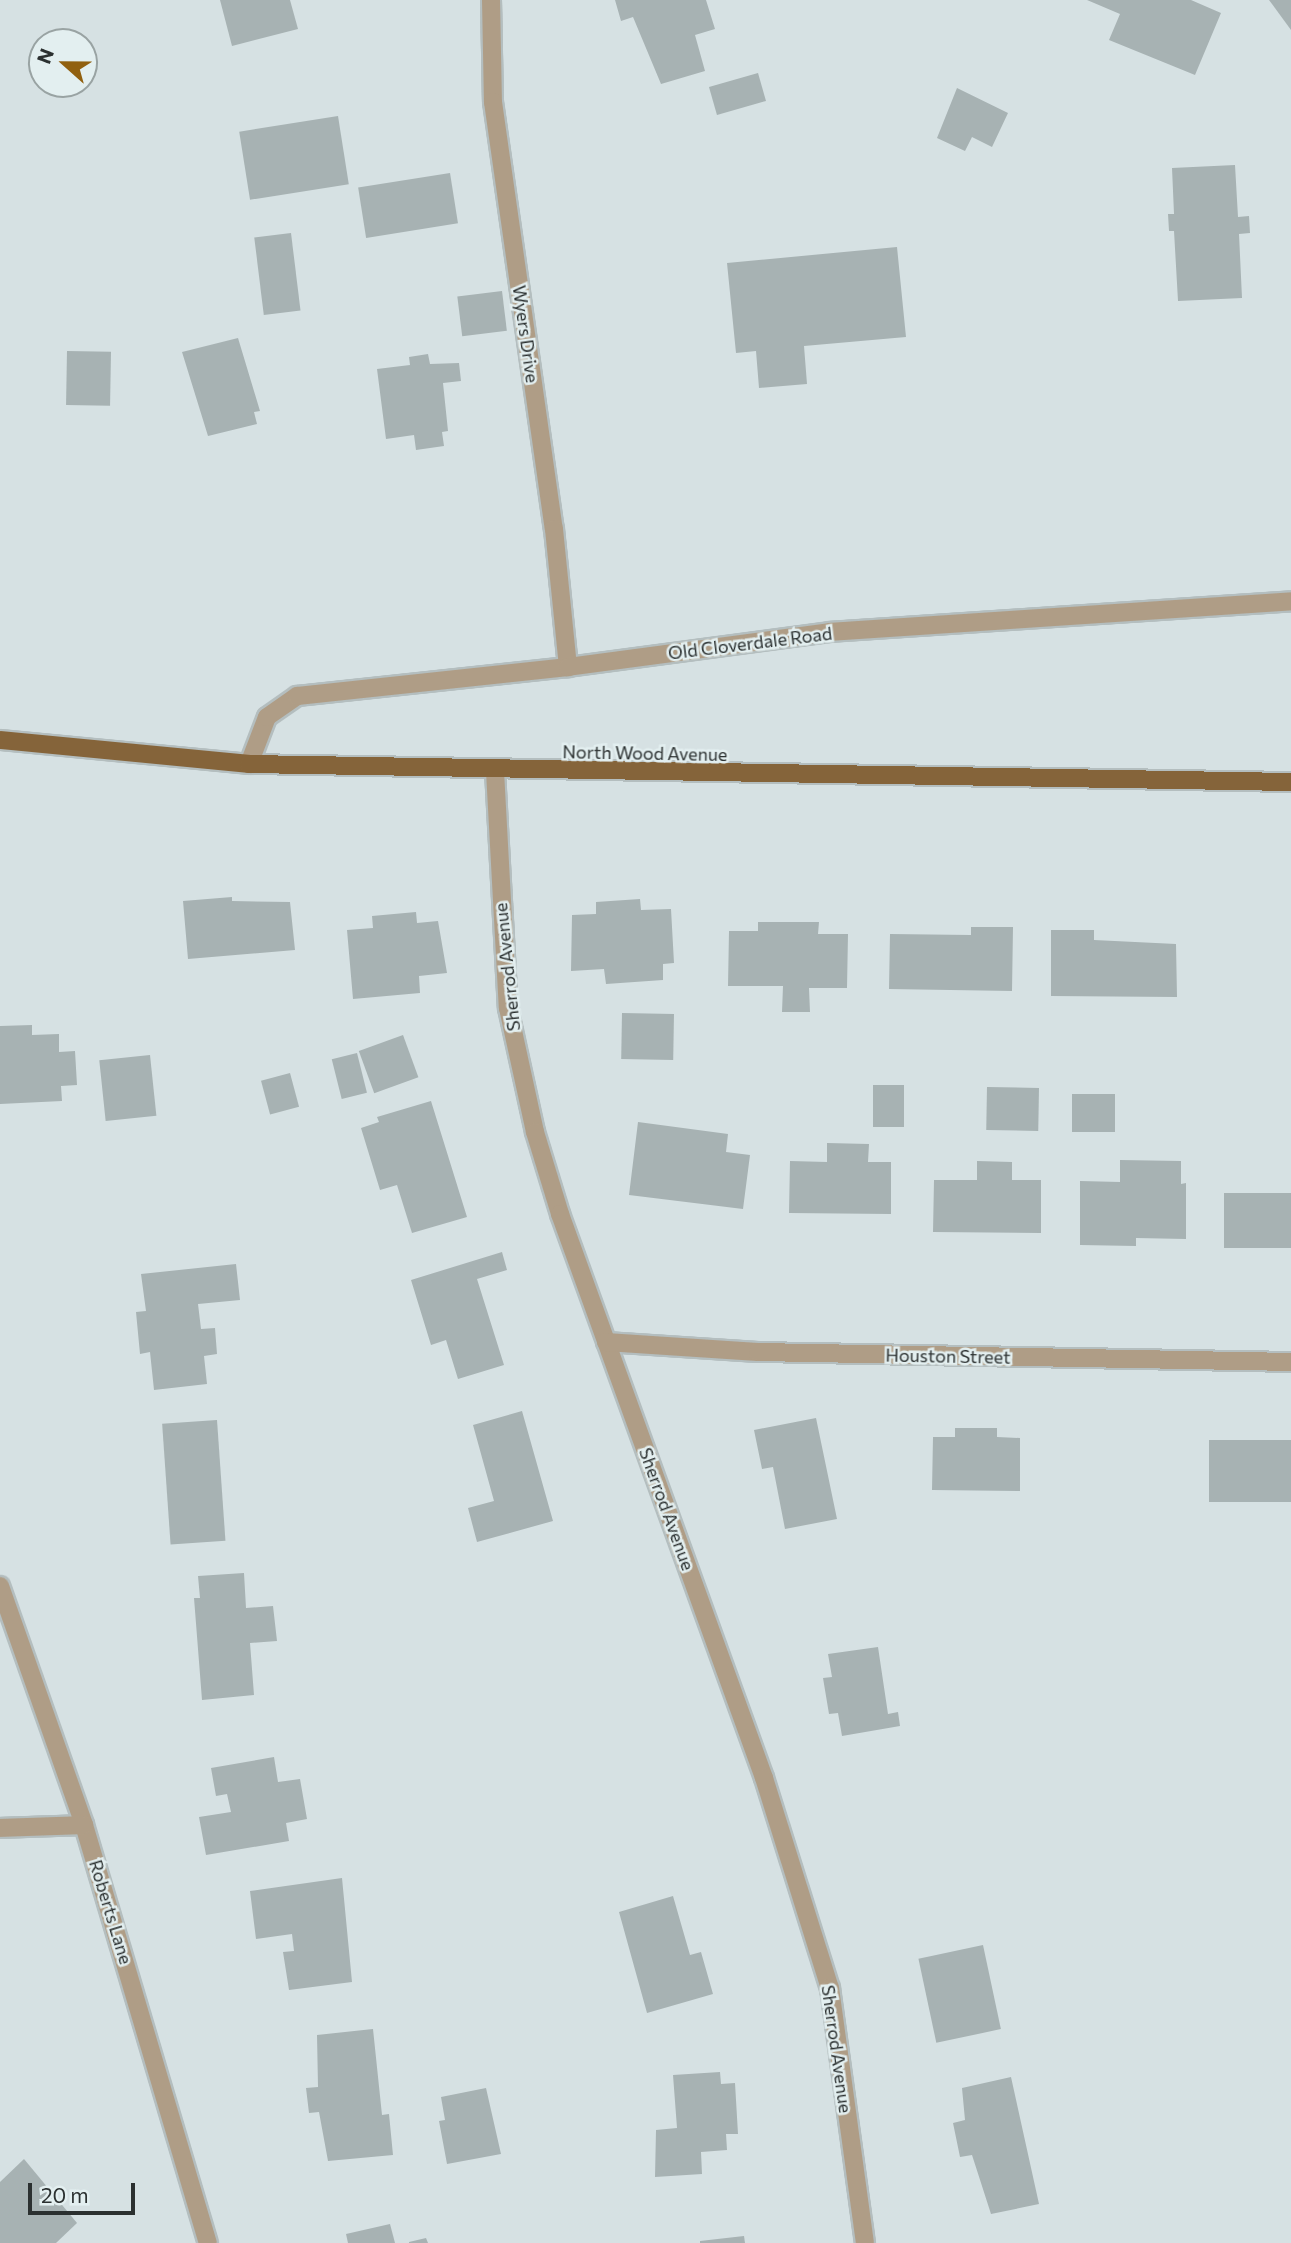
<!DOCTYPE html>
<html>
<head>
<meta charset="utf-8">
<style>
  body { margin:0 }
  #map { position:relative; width:1291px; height:2243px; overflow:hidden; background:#d6e1e3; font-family:Commissioner,sans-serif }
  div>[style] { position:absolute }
  .building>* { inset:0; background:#a7b2b3; transform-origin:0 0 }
  .roads { filter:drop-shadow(2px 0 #b4bebf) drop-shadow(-2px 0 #b4bebf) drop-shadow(0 2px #b4bebf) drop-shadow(0 -2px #b4bebf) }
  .minor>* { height:18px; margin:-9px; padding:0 9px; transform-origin:9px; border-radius:9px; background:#af9d86 }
  .major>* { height:18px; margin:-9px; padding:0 9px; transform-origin:9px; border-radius:9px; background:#85643a }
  span { translate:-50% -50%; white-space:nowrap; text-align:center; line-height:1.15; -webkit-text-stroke:5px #e3eff0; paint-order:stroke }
  .street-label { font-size:18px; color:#2b3030 }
  .north { position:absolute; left:28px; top:28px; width:70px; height:70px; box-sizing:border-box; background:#e3eff0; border:2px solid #99a3a3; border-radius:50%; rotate:291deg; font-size:19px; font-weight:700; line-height:28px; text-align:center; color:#2b3030 }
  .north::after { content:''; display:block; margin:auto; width:24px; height:32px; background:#91600f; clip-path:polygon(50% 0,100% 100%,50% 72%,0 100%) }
  .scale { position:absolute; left:28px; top:2183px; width:107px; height:32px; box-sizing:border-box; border:4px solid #2b3030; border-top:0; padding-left:9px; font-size:21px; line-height:24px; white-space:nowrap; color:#2b3030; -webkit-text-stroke:5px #e3eff0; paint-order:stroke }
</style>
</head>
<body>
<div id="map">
  <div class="building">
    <i style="clip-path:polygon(220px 0,290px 0,298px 29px,232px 46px)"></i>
    <i style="clip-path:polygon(615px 0,706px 0,715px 29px,695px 35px,705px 71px,661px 84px,633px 17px,621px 21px)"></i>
    <i style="clip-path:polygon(1087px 0,1191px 0,1221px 13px,1195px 75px,1109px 40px,1120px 14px)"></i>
    <i style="clip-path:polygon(1269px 0,1291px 0,1291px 30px)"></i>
    <i style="left:758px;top:73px;width:29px;height:51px;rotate:74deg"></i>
    <i style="clip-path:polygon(957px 88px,1008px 113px,992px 147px,972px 137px,965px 151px,937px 138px)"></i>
    <i style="left:338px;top:116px;width:69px;height:100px;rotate:81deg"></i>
    <i style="clip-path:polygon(1235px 165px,1238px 217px,1249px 216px,1250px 233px,1239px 234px,1242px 298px,1178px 301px,1174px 231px,1169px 231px,1168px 214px,1174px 214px,1172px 168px)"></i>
    <i style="left:450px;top:173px;width:51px;height:93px;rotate:81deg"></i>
    <i style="left:291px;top:233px;width:78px;height:37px;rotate:83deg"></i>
    <i style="clip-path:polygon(897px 247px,906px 337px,804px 346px,807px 384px,759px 388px,756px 351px,736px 353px,727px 263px)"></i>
    <i style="left:502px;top:291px;width:40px;height:45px;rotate:83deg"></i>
    <i style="clip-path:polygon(238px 338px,260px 411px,254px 412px,257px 424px,208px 436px,182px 352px)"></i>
    <i style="left:67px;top:351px;width:44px;height:54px;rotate:1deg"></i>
    <i style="clip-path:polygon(428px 354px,430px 364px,459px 363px,461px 381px,443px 383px,448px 431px,442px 432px,444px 446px,416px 450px,414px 435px,386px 439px,377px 369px,410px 365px,409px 357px)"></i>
    <i style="clip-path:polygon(232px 897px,232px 901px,290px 902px,295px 950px,188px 959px,183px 901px)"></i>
    <i style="clip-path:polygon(640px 899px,641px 910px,671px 909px,674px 963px,663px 964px,663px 980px,606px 984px,604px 969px,571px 971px,572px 915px,596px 914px,596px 902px)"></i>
    <i style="clip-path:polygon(416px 912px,417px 923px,438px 921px,447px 973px,419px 976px,420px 993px,353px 999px,347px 930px,373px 928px,372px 916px)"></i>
    <i style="clip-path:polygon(758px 922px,819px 922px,818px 934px,848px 934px,847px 988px,809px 988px,810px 1012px,782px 1012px,783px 986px,728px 986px,729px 931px,758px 931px)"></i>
    <i style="clip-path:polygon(971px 927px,1013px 927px,1012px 991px,889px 989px,890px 934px,971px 935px)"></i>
    <i style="clip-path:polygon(1051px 930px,1094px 930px,1094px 940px,1176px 944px,1177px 997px,1051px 996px)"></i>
    <i style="left:622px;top:1013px;width:52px;height:46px;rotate:1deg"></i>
    <i style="clip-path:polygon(32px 1025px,32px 1035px,59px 1034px,59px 1052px,75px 1051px,77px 1085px,61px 1086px,62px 1101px,0 1104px,0 1026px)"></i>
    <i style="left:403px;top:1035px;width:45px;height:47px;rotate:70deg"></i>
    <i style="left:357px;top:1053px;width:41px;height:26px;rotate:76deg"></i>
    <i style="left:150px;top:1055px;width:61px;height:51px;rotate:84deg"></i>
    <i style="left:290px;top:1073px;width:35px;height:30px;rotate:75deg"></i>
    <i style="left:873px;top:1085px;width:31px;height:42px"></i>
    <i style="left:987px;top:1087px;width:52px;height:43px;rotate:1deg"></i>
    <i style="left:1072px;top:1094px;width:43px;height:38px"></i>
    <i style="clip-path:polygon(431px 1101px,467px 1217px,412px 1233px,397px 1185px,380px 1190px,361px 1128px,379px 1122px,377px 1117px)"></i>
    <i style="clip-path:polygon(638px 1122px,728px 1134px,726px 1152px,750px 1155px,743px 1209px,629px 1195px)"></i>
    <i style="clip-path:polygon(827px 1143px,869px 1144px,868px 1162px,891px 1162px,891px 1214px,789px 1213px,790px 1161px,827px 1162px)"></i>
    <i style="clip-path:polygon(1120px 1160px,1181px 1161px,1181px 1184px,1186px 1183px,1186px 1239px,1136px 1238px,1136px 1246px,1080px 1245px,1080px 1181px,1120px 1182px)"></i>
    <i style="clip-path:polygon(977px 1161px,1012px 1162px,1012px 1180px,1041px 1180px,1041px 1233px,933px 1232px,934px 1180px,977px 1180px)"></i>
    <i style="left:1291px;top:1193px;width:55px;height:67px;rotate:90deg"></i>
    <i style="clip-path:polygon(502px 1252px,507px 1270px,477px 1279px,504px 1365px,458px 1379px,446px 1340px,431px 1345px,411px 1280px)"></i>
    <i style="clip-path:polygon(236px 1264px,240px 1300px,198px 1304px,201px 1329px,215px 1328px,217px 1354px,204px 1356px,207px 1384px,154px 1390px,150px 1352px,140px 1354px,136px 1312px,146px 1311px,141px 1274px)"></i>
    <i style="clip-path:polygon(522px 1411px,553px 1521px,477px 1542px,468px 1508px,494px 1501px,473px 1425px)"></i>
    <i style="clip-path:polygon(816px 1418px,837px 1519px,785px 1529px,773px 1467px,762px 1469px,754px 1430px)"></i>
    <i style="left:217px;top:1420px;width:121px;height:55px;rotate:86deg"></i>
    <i style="clip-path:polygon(955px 1428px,997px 1428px,997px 1437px,1020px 1438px,1020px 1491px,932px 1490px,933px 1437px,955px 1437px)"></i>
    <i style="left:1209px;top:1440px;width:82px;height:62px"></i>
    <i style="clip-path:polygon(244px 1573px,246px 1608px,273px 1606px,277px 1641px,250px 1643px,254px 1695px,202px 1700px,194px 1598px,200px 1598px,198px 1576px)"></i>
    <i style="clip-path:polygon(878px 1647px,888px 1714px,898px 1712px,900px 1726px,842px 1736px,838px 1713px,829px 1714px,823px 1678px,832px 1677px,828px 1654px)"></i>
    <i style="clip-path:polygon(274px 1757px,278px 1782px,300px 1779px,307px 1819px,286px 1823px,289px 1841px,206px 1855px,199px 1817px,231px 1812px,227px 1794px,216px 1796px,211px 1768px)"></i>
    <i style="clip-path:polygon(342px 1878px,352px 1982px,289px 1990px,283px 1952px,294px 1951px,292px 1934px,256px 1939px,250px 1891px)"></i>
    <i style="clip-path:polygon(673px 1896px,690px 1955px,701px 1952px,713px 1994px,647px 2013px,619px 1912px)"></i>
    <i style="left:983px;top:1945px;width:86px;height:66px;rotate:78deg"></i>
    <i style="clip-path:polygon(373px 2029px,382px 2115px,389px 2114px,393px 2155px,328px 2161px,319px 2112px,309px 2113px,306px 2088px,318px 2087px,317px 2035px)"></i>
    <i style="clip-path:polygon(720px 2072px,721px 2084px,735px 2083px,738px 2134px,726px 2134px,727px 2150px,701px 2152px,702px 2174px,655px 2177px,656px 2130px,677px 2128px,673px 2075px)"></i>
    <i style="clip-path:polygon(1011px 2077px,1039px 2204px,991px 2214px,972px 2155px,960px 2157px,953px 2123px,965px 2120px,962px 2088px)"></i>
    <i style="clip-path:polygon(486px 2088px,501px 2154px,447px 2164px,439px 2121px,445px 2120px,441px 2097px)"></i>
    <i style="clip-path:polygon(24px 2159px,77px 2223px,56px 2243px,0 2243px,0 2182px)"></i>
    <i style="clip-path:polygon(390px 2224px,395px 2243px,348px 2243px,346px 2234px)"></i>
    <i style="clip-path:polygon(744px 2236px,745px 2243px,700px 2243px,700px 2241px)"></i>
    <i style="clip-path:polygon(426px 2238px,428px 2243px,409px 2243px,409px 2242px)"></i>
  </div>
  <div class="roads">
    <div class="minor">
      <i style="left:491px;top:0;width:102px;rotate:88.9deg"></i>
      <i style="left:493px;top:102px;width:431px;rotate:81.9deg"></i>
      <i style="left:554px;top:529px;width:139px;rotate:84.2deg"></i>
      <i style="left:249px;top:764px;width:50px;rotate:-69deg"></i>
      <i style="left:267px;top:717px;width:37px;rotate:-35deg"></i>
      <i style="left:297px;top:696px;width:273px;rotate:-6.1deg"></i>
      <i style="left:568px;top:667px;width:264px;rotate:-7.6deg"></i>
      <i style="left:830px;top:632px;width:462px;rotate:-3.8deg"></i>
      <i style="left:495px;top:771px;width:237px;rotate:86.9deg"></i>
      <i style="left:508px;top:1008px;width:127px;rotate:77.7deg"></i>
      <i style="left:535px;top:1132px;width:86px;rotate:73deg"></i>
      <i style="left:560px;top:1214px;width:600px;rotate:70.11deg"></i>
      <i style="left:764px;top:1778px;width:220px;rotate:72.6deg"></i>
      <i style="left:830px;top:1988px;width:257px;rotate:82.2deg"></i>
      <i style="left:606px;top:1342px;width:152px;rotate:3.8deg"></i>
      <i style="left:758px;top:1352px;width:533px;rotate:1.07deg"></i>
      <i style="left:0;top:1586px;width:253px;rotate:70.6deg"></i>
      <i style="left:84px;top:1825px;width:436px;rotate:73.5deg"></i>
      <i style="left:0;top:1828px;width:84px;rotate:-2deg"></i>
    </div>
    <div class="major">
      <i style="left:0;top:740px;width:250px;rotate:5.5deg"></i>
      <i style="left:249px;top:764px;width:1042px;rotate:0.99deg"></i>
    </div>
  </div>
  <div class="street-label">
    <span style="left:526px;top:334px;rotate:82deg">Wyers Drive</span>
    <span style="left:750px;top:643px;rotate:-7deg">Old Cloverdale Road</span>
    <span style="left:645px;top:753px;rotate:1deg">North Wood Avenue</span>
    <span style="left:507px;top:967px;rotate:-96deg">Sherrod Avenue</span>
    <span style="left:948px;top:1356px;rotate:1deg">Houston Street</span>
    <span style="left:667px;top:1509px;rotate:70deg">Sherrod Avenue</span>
    <span style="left:111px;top:1912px;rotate:73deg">Roberts Lane</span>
    <span style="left:837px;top:2049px;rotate:82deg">Sherrod Avenue</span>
  </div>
  <div class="north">N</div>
  <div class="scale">20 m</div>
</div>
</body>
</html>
